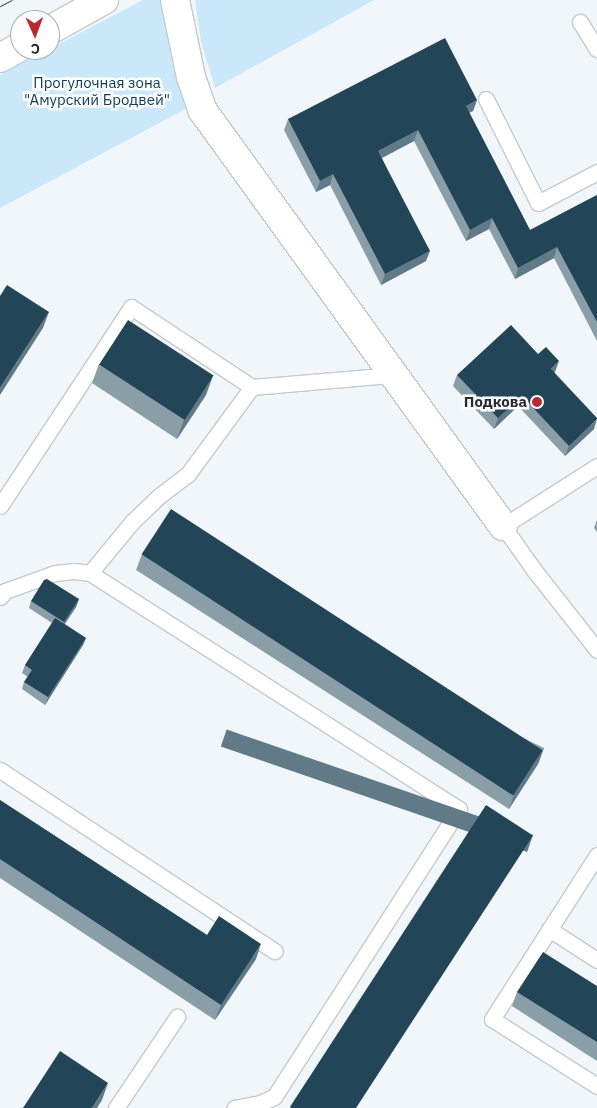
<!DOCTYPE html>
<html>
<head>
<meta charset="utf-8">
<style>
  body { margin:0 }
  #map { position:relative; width:597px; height:1108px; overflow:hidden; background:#f0f6f9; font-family:"IBM Plex Sans",sans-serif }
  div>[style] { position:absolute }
  .green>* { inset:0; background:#cbe8fa }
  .roads { filter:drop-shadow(1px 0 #c5cace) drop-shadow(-1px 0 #c5cace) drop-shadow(0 1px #c5cace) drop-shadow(0 -1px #c5cace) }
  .lane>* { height:15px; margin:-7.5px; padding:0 7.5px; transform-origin:7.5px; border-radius:7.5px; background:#fff }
  .street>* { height:28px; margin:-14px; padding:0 14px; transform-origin:14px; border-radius:14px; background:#fff }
  .secondary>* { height:28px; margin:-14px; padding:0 14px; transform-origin:14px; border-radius:14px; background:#fff }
  .tram>* { height:1px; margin:-0.5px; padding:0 0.5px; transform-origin:0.5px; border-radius:0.5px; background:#404344 }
  .wall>* { inset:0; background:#8a9ea8 }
  .shaded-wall>* { inset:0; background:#607a88; transform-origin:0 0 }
  .building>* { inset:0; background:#234558; transform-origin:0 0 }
  .dots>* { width:14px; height:14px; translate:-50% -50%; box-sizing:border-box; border:2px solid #fff; border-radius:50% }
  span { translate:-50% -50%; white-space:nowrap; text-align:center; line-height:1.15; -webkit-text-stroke:5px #fff; paint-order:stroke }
  .park-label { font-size:15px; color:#104058 }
  .poi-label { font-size:15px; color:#292b2c; font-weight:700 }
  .right { translate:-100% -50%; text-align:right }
  .north { position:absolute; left:10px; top:10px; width:50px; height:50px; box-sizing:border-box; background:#fff; border:1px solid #a9aaab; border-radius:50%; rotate:178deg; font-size:14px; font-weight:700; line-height:20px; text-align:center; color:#292b2c }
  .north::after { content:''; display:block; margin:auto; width:18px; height:22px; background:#ba2a2e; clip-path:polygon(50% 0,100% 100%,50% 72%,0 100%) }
</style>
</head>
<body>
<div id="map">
  <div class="green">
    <i style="clip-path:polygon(143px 0,164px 0,193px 105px,0 208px,0 75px)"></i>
    <i style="clip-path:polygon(195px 0,374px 0,215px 88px,201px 41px)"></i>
  </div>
  <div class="roads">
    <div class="lane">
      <i style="left:580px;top:22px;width:32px;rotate:58deg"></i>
      <i style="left:486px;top:99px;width:116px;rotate:63.4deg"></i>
      <i style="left:538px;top:203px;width:67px;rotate:-27.7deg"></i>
      <i style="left:597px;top:466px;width:112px;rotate:147.4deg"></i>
      <i style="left:503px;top:526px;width:54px;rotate:54.8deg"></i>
      <i style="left:534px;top:570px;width:102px;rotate:51.8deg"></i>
      <i style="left:0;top:506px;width:238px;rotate:-56.6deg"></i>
      <i style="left:131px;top:307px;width:145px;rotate:33.5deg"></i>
      <i style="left:252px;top:387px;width:142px;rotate:-4.9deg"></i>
      <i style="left:90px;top:573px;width:66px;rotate:-50.5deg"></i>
      <i style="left:132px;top:522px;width:37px;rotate:-44deg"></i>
      <i style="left:159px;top:496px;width:36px;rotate:-37deg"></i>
      <i style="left:188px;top:474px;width:108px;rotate:-53.7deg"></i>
      <i style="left:0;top:597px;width:8px;rotate:-50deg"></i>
      <i style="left:5px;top:591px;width:53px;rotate:-19.8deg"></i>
      <i style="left:55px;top:573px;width:19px;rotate:-6deg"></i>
      <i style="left:74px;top:571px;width:16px;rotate:7deg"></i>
      <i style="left:90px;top:573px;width:438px;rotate:32.6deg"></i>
      <i style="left:459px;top:809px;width:342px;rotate:122.7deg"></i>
      <i style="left:274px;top:1097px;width:15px;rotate:157deg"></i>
      <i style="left:260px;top:1103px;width:26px;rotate:169deg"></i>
      <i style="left:0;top:770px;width:329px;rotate:33.4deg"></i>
      <i style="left:597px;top:855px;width:195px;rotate:122.6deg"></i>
      <i style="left:492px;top:1019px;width:125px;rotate:32.5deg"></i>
      <i style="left:549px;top:929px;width:57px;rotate:32.9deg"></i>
      <i style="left:116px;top:1108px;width:110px;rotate:-56.2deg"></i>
    </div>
    <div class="street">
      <i style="left:175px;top:0;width:79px;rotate:78.3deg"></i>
      <i style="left:191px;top:77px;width:36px;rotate:71deg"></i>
      <i style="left:203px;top:111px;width:512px;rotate:54.14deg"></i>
    </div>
    <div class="secondary">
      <i style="left:50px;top:30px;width:62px;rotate:-29.1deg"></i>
      <i style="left:0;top:58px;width:23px;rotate:-29deg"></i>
    </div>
  </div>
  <div class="tram">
    <i style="left:0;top:6px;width:13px;rotate:-27deg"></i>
  </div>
  <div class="wall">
    <i style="clip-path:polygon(477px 100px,473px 111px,469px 113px,530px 230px,597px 195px,597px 341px,554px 258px,515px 279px,489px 229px,466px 241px,414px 141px,382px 158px,426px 261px,381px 285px,330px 185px,316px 192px,284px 130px,288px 119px)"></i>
    <i style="clip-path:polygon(99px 364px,206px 395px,177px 439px,92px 383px)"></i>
    <i style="clip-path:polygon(555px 372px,554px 373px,594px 429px,565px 456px,518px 406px,494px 429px,453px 386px,457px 375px)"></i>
    <i style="clip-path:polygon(597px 520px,597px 532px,594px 528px)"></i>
    <i style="clip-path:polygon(142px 554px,544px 748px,538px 764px,509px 809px,136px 570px)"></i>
    <i style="clip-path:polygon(79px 599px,76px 607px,65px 624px,86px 638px,83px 645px,45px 705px,22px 689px,24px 682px,28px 677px,22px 673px,25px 665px,52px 623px,29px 608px,31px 601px)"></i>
    <i style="clip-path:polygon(0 800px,207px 935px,256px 959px,215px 1020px,0 878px)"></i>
    <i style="clip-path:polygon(597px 986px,597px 1061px,512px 1006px,517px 992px)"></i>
  </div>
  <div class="shaded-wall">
    <i style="clip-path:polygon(477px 100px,473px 111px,462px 116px,466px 106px)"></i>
    <i style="clip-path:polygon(418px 130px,414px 141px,374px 162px,378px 151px)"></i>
    <i style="clip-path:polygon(333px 174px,330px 185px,316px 192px,320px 181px)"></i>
    <i style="clip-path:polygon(492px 218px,489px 229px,466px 241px,470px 230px)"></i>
    <i style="clip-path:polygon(557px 247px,554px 258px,515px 279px,518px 268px)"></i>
    <i style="clip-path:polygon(430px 251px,426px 261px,381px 285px,385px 274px)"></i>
    <i style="clip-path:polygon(49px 312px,43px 328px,0 395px,0 388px)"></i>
    <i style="clip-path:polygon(559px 361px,555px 372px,547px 380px,551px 369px)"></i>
    <i style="clip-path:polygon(213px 376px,206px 395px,177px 439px,184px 420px)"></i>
    <i style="clip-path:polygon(522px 396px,518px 406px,494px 429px,498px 418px)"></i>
    <i style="clip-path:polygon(597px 419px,594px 429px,565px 456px,569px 446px)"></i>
    <i style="clip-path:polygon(79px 599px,76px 607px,61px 629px,64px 622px)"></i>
    <i style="clip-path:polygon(86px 638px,83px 645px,45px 705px,48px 697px)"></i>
    <i style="clip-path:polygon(544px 748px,538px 764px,509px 809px,515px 792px)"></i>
    <i style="left:533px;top:835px;width:18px;height:324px;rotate:109deg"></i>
    <i style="clip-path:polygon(261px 944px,256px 959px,215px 1020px,221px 1005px)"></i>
    <i style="clip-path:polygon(108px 1083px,102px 1100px,97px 1108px,92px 1108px)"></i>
  </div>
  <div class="building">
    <i style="clip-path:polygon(445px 38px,477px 100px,466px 106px,530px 230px,597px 195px,597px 322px,557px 247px,518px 268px,492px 218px,470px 230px,418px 130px,378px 151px,430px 251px,385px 274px,333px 174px,320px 181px,288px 119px)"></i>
    <i style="clip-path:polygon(7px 285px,49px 312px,0 388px,0 296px)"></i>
    <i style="left:128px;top:320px;width:102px;height:53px;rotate:33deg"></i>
    <i style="clip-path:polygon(511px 325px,538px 354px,546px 347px,559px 361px,551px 369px,597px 418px,597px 419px,569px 446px,522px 396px,498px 418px,457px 375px)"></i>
    <i style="left:171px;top:509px;width:443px;height:54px;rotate:33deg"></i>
    <i style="clip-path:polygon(47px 579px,79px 599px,64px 622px,31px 601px,44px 580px)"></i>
    <i style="clip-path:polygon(55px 618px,86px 638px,48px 697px,24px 682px,32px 670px,25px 665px)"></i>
    <i style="clip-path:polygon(0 800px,207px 935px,219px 916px,261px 944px,221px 1005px,0 859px)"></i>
    <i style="left:486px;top:805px;width:56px;height:360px;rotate:33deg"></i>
    <i style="clip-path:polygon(543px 952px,597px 986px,597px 1042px,517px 992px)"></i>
    <i style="clip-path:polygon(60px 1051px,108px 1083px,92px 1108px,23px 1108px)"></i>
  </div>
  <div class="dots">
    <i style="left:537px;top:402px;background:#ba2a2e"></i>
  </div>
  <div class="park-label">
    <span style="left:97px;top:91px">Прогулочная зона<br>"Амурский Бродвей"</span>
  </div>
  <div class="poi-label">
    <span class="right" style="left:527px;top:402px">Подкова</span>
  </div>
  <div class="north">С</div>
</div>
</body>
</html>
